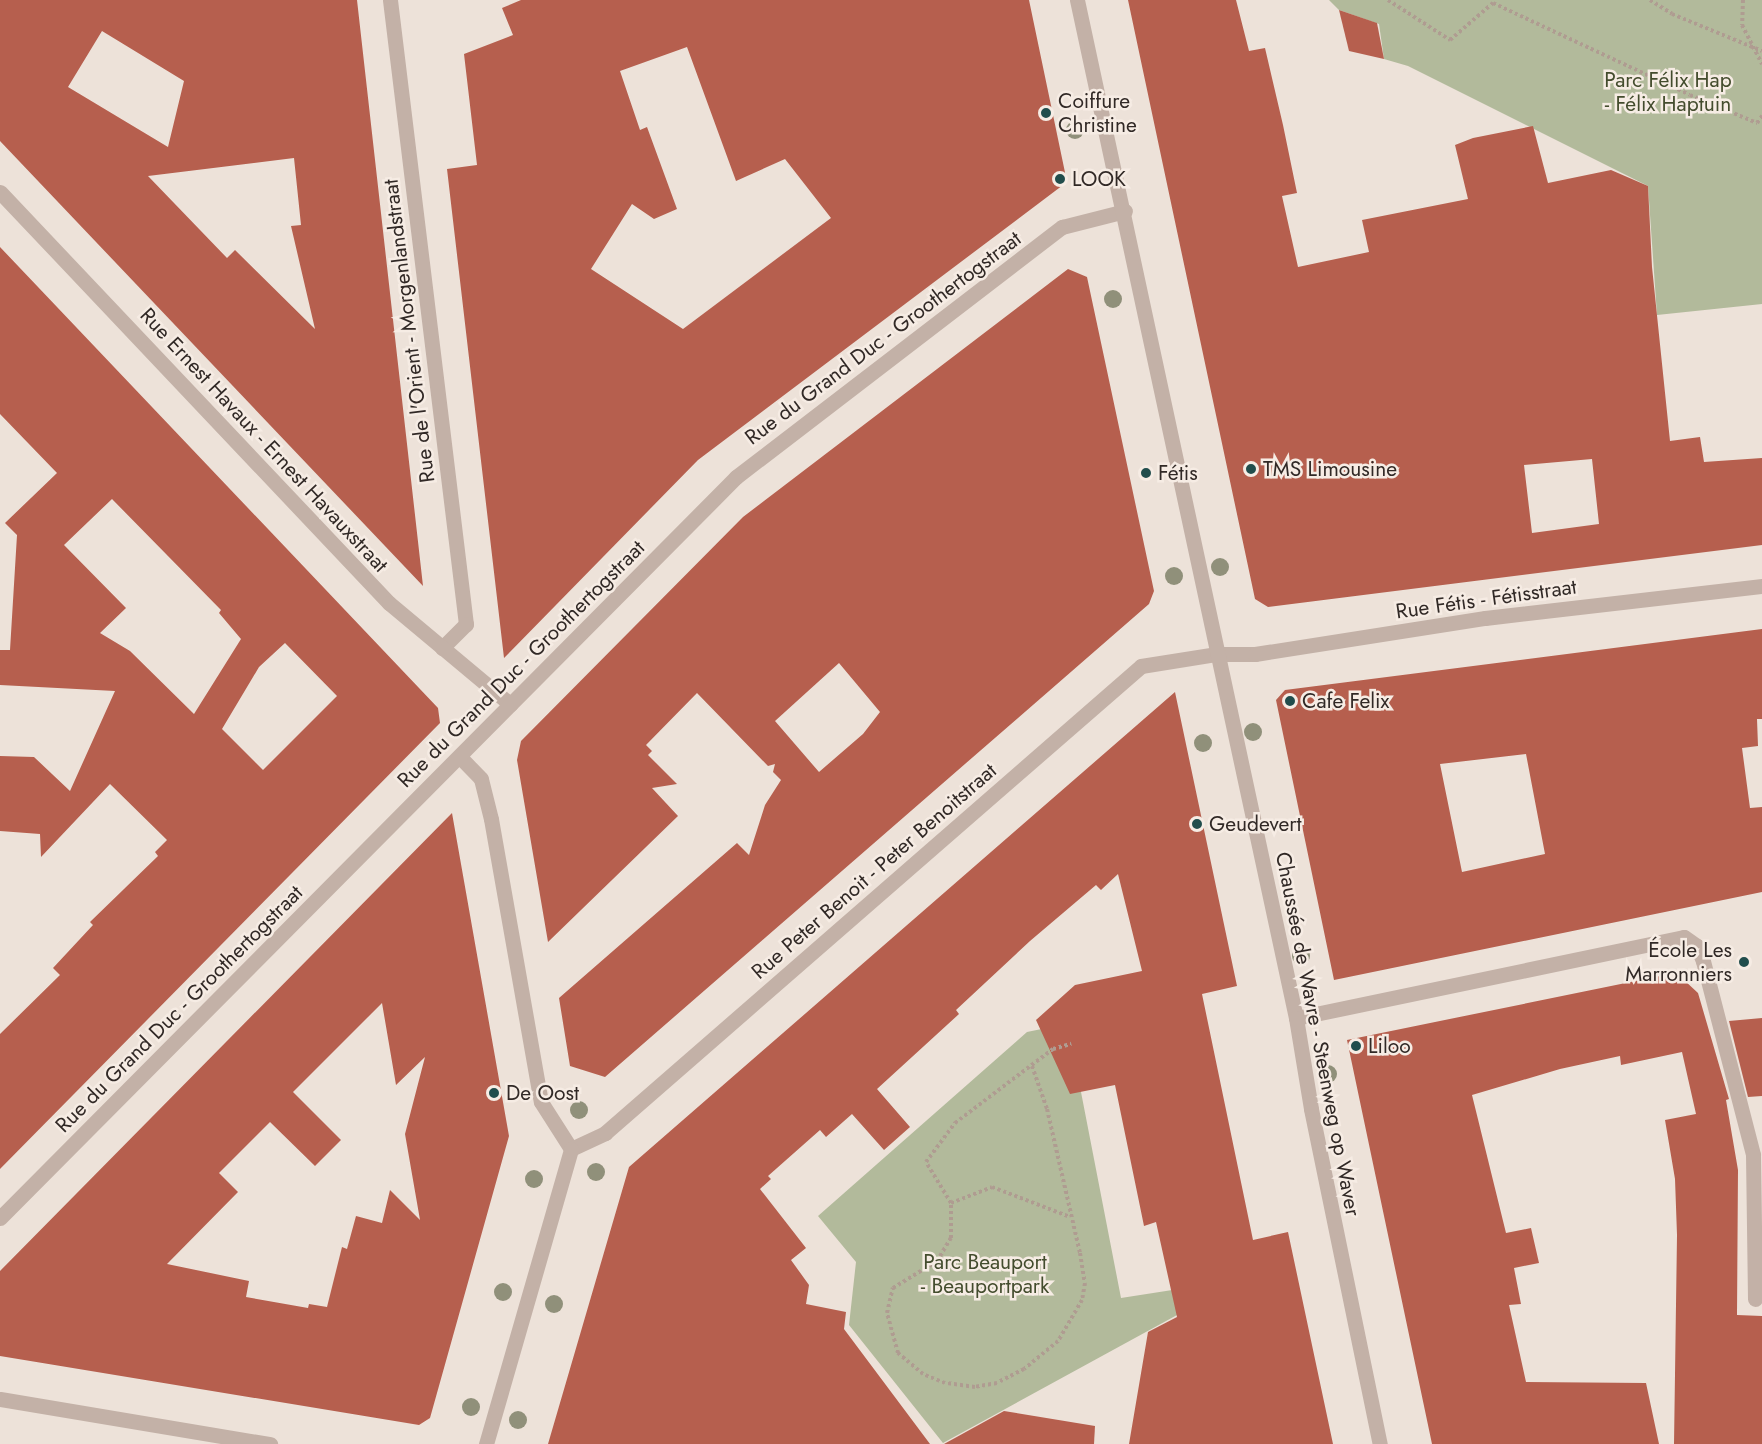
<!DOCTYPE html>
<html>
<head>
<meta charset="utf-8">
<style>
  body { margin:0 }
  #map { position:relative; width:1762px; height:1444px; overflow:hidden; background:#ede2d9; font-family:Jost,sans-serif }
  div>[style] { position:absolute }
  .green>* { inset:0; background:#b2ba9b }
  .building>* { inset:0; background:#b65f4e }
  .path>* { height:4px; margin-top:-2px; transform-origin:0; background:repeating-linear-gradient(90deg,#af9c91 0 3px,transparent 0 6px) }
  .minor>* { height:15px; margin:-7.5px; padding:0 7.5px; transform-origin:7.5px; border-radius:7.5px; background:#c3b1a7 }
  .tertiary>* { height:15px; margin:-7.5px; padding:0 7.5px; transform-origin:7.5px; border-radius:7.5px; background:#c3b1a7 }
  .trees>* { width:18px; height:18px; margin:-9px; border-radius:50%; background:#90907a }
  .dots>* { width:16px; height:16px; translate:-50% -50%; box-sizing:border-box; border:3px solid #f6ece4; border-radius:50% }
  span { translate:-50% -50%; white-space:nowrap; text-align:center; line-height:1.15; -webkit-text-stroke:5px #f6ece4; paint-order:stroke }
  .park-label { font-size:21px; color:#434c2d }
  .poi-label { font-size:21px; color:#312926 }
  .left { translate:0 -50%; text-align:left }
  .right { translate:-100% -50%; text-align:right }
  .street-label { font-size:21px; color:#312926 }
</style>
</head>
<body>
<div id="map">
  <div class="green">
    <i style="clip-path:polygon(1329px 0,1762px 0,1762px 304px,1657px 315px,1648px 186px,1408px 66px,1384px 59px,1379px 24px,1339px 10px)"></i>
    <i style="clip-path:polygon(1061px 1025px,1081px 1092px,1121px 1298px,1198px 1286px,1199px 1303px,943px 1443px,849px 1325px,856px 1262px,818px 1216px,1027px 1032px)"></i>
  </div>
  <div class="building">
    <i style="clip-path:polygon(evenodd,0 0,357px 0,423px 586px,0 141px,0 0,102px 31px,184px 81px,168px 147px,68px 87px,102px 31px,0 0,294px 158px,301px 225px,291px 226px,315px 329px,235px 250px,227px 258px,148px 176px,294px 158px)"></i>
    <i style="clip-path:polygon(evenodd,521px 0,1029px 0,1067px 182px,698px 460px,504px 658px,447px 169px,477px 165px,464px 54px,513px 35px,502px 8px,521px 0,687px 47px,736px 181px,785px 159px,831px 218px,683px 329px,591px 269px,632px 204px,654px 219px,677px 209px,647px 127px,640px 130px,620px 71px,687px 47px)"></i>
    <i style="clip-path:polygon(evenodd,1128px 0,1236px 0,1249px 51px,1265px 48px,1283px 125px,1297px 193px,1282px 196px,1298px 267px,1369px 252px,1362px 220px,1468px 199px,1455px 145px,1473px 138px,1533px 126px,1548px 183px,1611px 170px,1648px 186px,1652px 267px,1670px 441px,1700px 437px,1704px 462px,1762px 458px,1762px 545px,1268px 607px,1255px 599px,1128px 0,1592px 459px,1599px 524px,1532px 533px,1524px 465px,1592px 459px)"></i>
    <i style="clip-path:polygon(1339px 10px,1377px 23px,1384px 59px,1349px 51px)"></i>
    <i style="clip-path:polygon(evenodd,0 247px,438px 708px,440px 723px,0 1169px,0 1034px,60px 975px,53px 968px,93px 925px,90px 922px,158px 856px,155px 852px,167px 840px,110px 784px,41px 857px,40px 834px,0 831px,0 756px,34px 757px,70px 791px,115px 691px,0 685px,0 650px,10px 650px,17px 535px,5px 523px,57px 473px,0 414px,0 247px,112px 499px,221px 610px,219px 613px,241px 639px,194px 714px,130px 651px,100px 633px,126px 608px,64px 545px,112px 499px,0 247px,285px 643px,337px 696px,263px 770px,222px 729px,259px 667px,285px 643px)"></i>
    <i style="clip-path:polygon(evenodd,1068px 269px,1087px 277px,1154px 591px,1149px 604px,605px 1077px,570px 1066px,559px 998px,737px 843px,749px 855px,765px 805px,781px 780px,773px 772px,775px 764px,768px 766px,697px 693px,646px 745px,652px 751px,648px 755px,677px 784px,652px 788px,678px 816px,548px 942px,517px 760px,521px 741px,743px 517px,1068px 269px,839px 663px,880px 712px,863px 734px,819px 772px,775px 721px,839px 663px)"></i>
    <i style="clip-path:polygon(evenodd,1762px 629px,1762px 719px,1757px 719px,1758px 746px,1742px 748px,1750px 808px,1762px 807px,1762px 892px,1334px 980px,1276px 700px,1285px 690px,1762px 629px,1526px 754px,1545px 854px,1462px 872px,1440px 764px,1526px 754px)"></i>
    <i style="clip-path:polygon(1175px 692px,1237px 986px,1202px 994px,1253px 1240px,1288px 1232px,1333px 1444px,1129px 1444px,1148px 1332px,1177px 1317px,1156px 1222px,1144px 1226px,1115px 1085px,1070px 1094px,1036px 1020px,1075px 985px,1142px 971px,1118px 874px,1101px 890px,1096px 885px,1030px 941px,956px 1010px,959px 1014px,877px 1089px,910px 1127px,884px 1150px,852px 1114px,826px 1137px,820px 1130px,768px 1176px,771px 1179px,760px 1189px,806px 1248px,791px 1260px,809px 1285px,806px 1304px,846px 1312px,844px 1329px,930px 1444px,548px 1444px,629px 1167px)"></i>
    <i style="clip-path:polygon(evenodd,452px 813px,509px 1136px,430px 1418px,419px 1425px,0 1356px,0 1271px,452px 813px,382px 1003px,396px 1085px,425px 1057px,405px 1134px,420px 1220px,390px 1190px,382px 1223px,356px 1216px,347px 1249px,342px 1247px,327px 1307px,309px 1304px,308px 1308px,246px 1297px,249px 1281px,167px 1264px,238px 1192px,219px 1173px,270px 1122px,315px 1166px,341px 1140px,293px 1092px,382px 1003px)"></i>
    <i style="clip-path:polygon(1660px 976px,1684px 980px,1698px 993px,1729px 1099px,1726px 1100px,1738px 1170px,1737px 1315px,1762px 1316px,1762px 1444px,1674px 1444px,1677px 1235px,1675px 1179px,1665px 1120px,1696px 1114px,1682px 1052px,1621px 1065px,1620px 1056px,1560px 1069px,1472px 1095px,1506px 1233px,1531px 1228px,1539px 1263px,1514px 1268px,1521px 1304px,1509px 1305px,1526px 1382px,1646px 1383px,1659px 1444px,1432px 1444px,1347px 1040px)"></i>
    <i style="clip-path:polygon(1762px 1018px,1762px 1096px,1748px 1097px,1729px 1021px)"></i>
    <i style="clip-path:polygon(1004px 1411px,1095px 1426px,1094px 1444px,944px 1444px)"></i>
  </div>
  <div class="path">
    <i style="left:1388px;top:0;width:74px;rotate:32.8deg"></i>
    <i style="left:1450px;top:40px;width:57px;rotate:-40.7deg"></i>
    <i style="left:1493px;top:3px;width:217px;rotate:25deg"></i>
    <i style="left:1690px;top:95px;width:73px;rotate:22.7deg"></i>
    <i style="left:1757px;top:123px;width:9px;rotate:-54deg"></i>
    <i style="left:1650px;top:0;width:26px;rotate:32deg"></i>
    <i style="left:1672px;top:14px;width:97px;rotate:22.3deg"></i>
    <i style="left:1743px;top:0;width:25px;rotate:92deg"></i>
    <i style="left:1742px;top:25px;width:44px;rotate:62.9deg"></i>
    <i style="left:1032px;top:1066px;width:46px;rotate:70.8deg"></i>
    <i style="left:1047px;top:1109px;width:148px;rotate:77.1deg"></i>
    <i style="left:1080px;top:1253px;width:30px;rotate:81deg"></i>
    <i style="left:1085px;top:1283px;width:17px;rotate:100deg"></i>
    <i style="left:1082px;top:1300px;width:48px;rotate:120.3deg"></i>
    <i style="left:1058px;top:1341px;width:44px;rotate:140.5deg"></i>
    <i style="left:1024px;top:1369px;width:30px;rotate:153deg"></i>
    <i style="left:997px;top:1383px;width:22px;rotate:170deg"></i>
    <i style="left:975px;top:1387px;width:30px;rotate:-172deg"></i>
    <i style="left:945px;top:1383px;width:24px;rotate:-158deg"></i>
    <i style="left:923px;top:1374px;width:33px;rotate:-140deg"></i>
    <i style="left:898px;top:1353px;width:41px;rotate:-105.4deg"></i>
    <i style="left:887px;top:1313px;width:26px;rotate:-77deg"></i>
    <i style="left:893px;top:1288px;width:52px;rotate:-31.5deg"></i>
    <i style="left:937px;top:1261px;width:27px;rotate:-59deg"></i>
    <i style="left:951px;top:1238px;width:35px;rotate:-90deg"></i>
    <i style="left:951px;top:1203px;width:48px;rotate:-121.4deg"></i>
    <i style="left:926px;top:1162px;width:49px;rotate:-53.4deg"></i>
    <i style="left:955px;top:1123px;width:123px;rotate:-37.1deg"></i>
    <i style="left:1053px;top:1049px;width:19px;rotate:-16deg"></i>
    <i style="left:951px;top:1203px;width:44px;rotate:-21.3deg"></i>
    <i style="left:992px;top:1187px;width:84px;rotate:21deg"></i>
  </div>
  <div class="minor">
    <i style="left:390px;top:0;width:629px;rotate:83.06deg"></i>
    <i style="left:466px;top:624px;width:34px;rotate:135deg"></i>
    <i style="left:0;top:192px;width:566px;rotate:46.58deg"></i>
    <i style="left:389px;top:603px;width:158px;rotate:39.9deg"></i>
    <i style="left:460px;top:757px;width:30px;rotate:46deg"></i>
    <i style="left:481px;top:779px;width:41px;rotate:76deg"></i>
    <i style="left:491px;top:819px;width:287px;rotate:80deg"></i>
    <i style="left:541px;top:1102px;width:56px;rotate:57.4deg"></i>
    <i style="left:1296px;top:1018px;width:396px;rotate:-11.8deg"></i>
    <i style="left:1684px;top:937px;width:16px;rotate:35deg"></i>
    <i style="left:1697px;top:946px;width:16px;rotate:68deg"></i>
    <i style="left:1703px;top:961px;width:200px;rotate:75.5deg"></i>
    <i style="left:1753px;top:1155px;width:144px;rotate:89.2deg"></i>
    <i style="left:571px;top:1149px;width:38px;rotate:-25deg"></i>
    <i style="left:605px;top:1133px;width:711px;rotate:-41.06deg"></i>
    <i style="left:1141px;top:666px;width:77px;rotate:-9deg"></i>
    <i style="left:1217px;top:654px;width:38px"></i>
    <i style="left:1255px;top:654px;width:233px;rotate:-8.9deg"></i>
    <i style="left:1485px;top:618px;width:279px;rotate:-6.6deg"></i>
    <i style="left:0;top:1218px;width:1044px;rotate:-45.19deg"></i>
    <i style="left:736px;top:477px;width:411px;rotate:-37.5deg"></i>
    <i style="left:1062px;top:227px;width:65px;rotate:-14.3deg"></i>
    <i style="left:0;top:1399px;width:274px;rotate:9.5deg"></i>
    <i style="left:486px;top:1444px;width:307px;rotate:-73.9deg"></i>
  </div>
  <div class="tertiary">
    <i style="left:1077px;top:0;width:1041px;rotate:77.86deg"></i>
    <i style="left:1296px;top:1018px;width:92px;rotate:80.6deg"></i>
    <i style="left:1311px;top:1109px;width:342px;rotate:78.4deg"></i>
  </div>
  <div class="trees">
    <i style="left:1075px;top:130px"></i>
    <i style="left:1113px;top:299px"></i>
    <i style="left:1220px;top:567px"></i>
    <i style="left:1174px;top:576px"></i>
    <i style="left:1253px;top:732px"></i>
    <i style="left:1203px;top:743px"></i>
    <i style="left:1301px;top:956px"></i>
    <i style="left:1328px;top:1074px"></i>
    <i style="left:579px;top:1110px"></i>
    <i style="left:596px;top:1172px"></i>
    <i style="left:534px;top:1179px"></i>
    <i style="left:503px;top:1292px"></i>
    <i style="left:554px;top:1304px"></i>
    <i style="left:471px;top:1407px"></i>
    <i style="left:518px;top:1420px"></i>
  </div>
  <div class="dots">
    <i style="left:1046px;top:113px;background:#214d4c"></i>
    <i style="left:1060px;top:179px;background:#214d4c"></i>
    <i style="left:1251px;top:469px;background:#214d4c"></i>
    <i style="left:1146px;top:473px;background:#214d4c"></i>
    <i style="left:1290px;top:701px;background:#214d4c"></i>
    <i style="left:1197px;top:824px;background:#214d4c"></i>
    <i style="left:1744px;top:962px;background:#214d4c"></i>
    <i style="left:1356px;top:1046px;background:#214d4c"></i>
    <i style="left:494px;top:1093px;background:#214d4c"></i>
  </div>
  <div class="park-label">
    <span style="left:1668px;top:92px">Parc Félix Hap<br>- Félix Haptuin</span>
    <span style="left:985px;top:1274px">Parc Beauport<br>- Beauportpark</span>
  </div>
  <div class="poi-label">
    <span class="left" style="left:1058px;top:113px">Coiffure<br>Christine</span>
    <span class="left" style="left:1072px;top:179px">LOOK</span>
    <span class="left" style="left:1263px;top:469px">TMS Limousine</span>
    <span class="left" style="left:1158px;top:473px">Fétis</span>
    <span class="left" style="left:1302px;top:701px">Cafe Felix</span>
    <span class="left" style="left:1209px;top:824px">Geudevert</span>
    <span class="right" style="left:1732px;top:962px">École Les<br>Marronniers</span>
    <span class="left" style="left:1368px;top:1046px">Liloo</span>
    <span class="left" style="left:506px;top:1093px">De Oost</span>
  </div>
  <div class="street-label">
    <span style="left:409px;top:331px;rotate:-97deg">Rue de l'Orient - Morgenlandstraat</span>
    <span style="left:883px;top:338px;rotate:-37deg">Rue du Grand Duc - Groothertogstraat</span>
    <span style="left:264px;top:440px;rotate:47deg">Rue Ernest Havaux - Ernest Havauxstraat</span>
    <span style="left:1486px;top:599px;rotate:-8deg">Rue Fétis - Fétisstraat</span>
    <span style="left:521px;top:664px;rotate:-45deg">Rue du Grand Duc - Groothertogstraat</span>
    <span style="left:874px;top:871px;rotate:-41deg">Rue Peter Benoit - Peter Benoitstraat</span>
    <span style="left:179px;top:1009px;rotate:-45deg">Rue du Grand Duc - Groothertogstraat</span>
    <span style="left:1318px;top:1034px;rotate:79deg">Chaussée de Wavre - Steenweg op Waver</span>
  </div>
</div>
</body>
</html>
